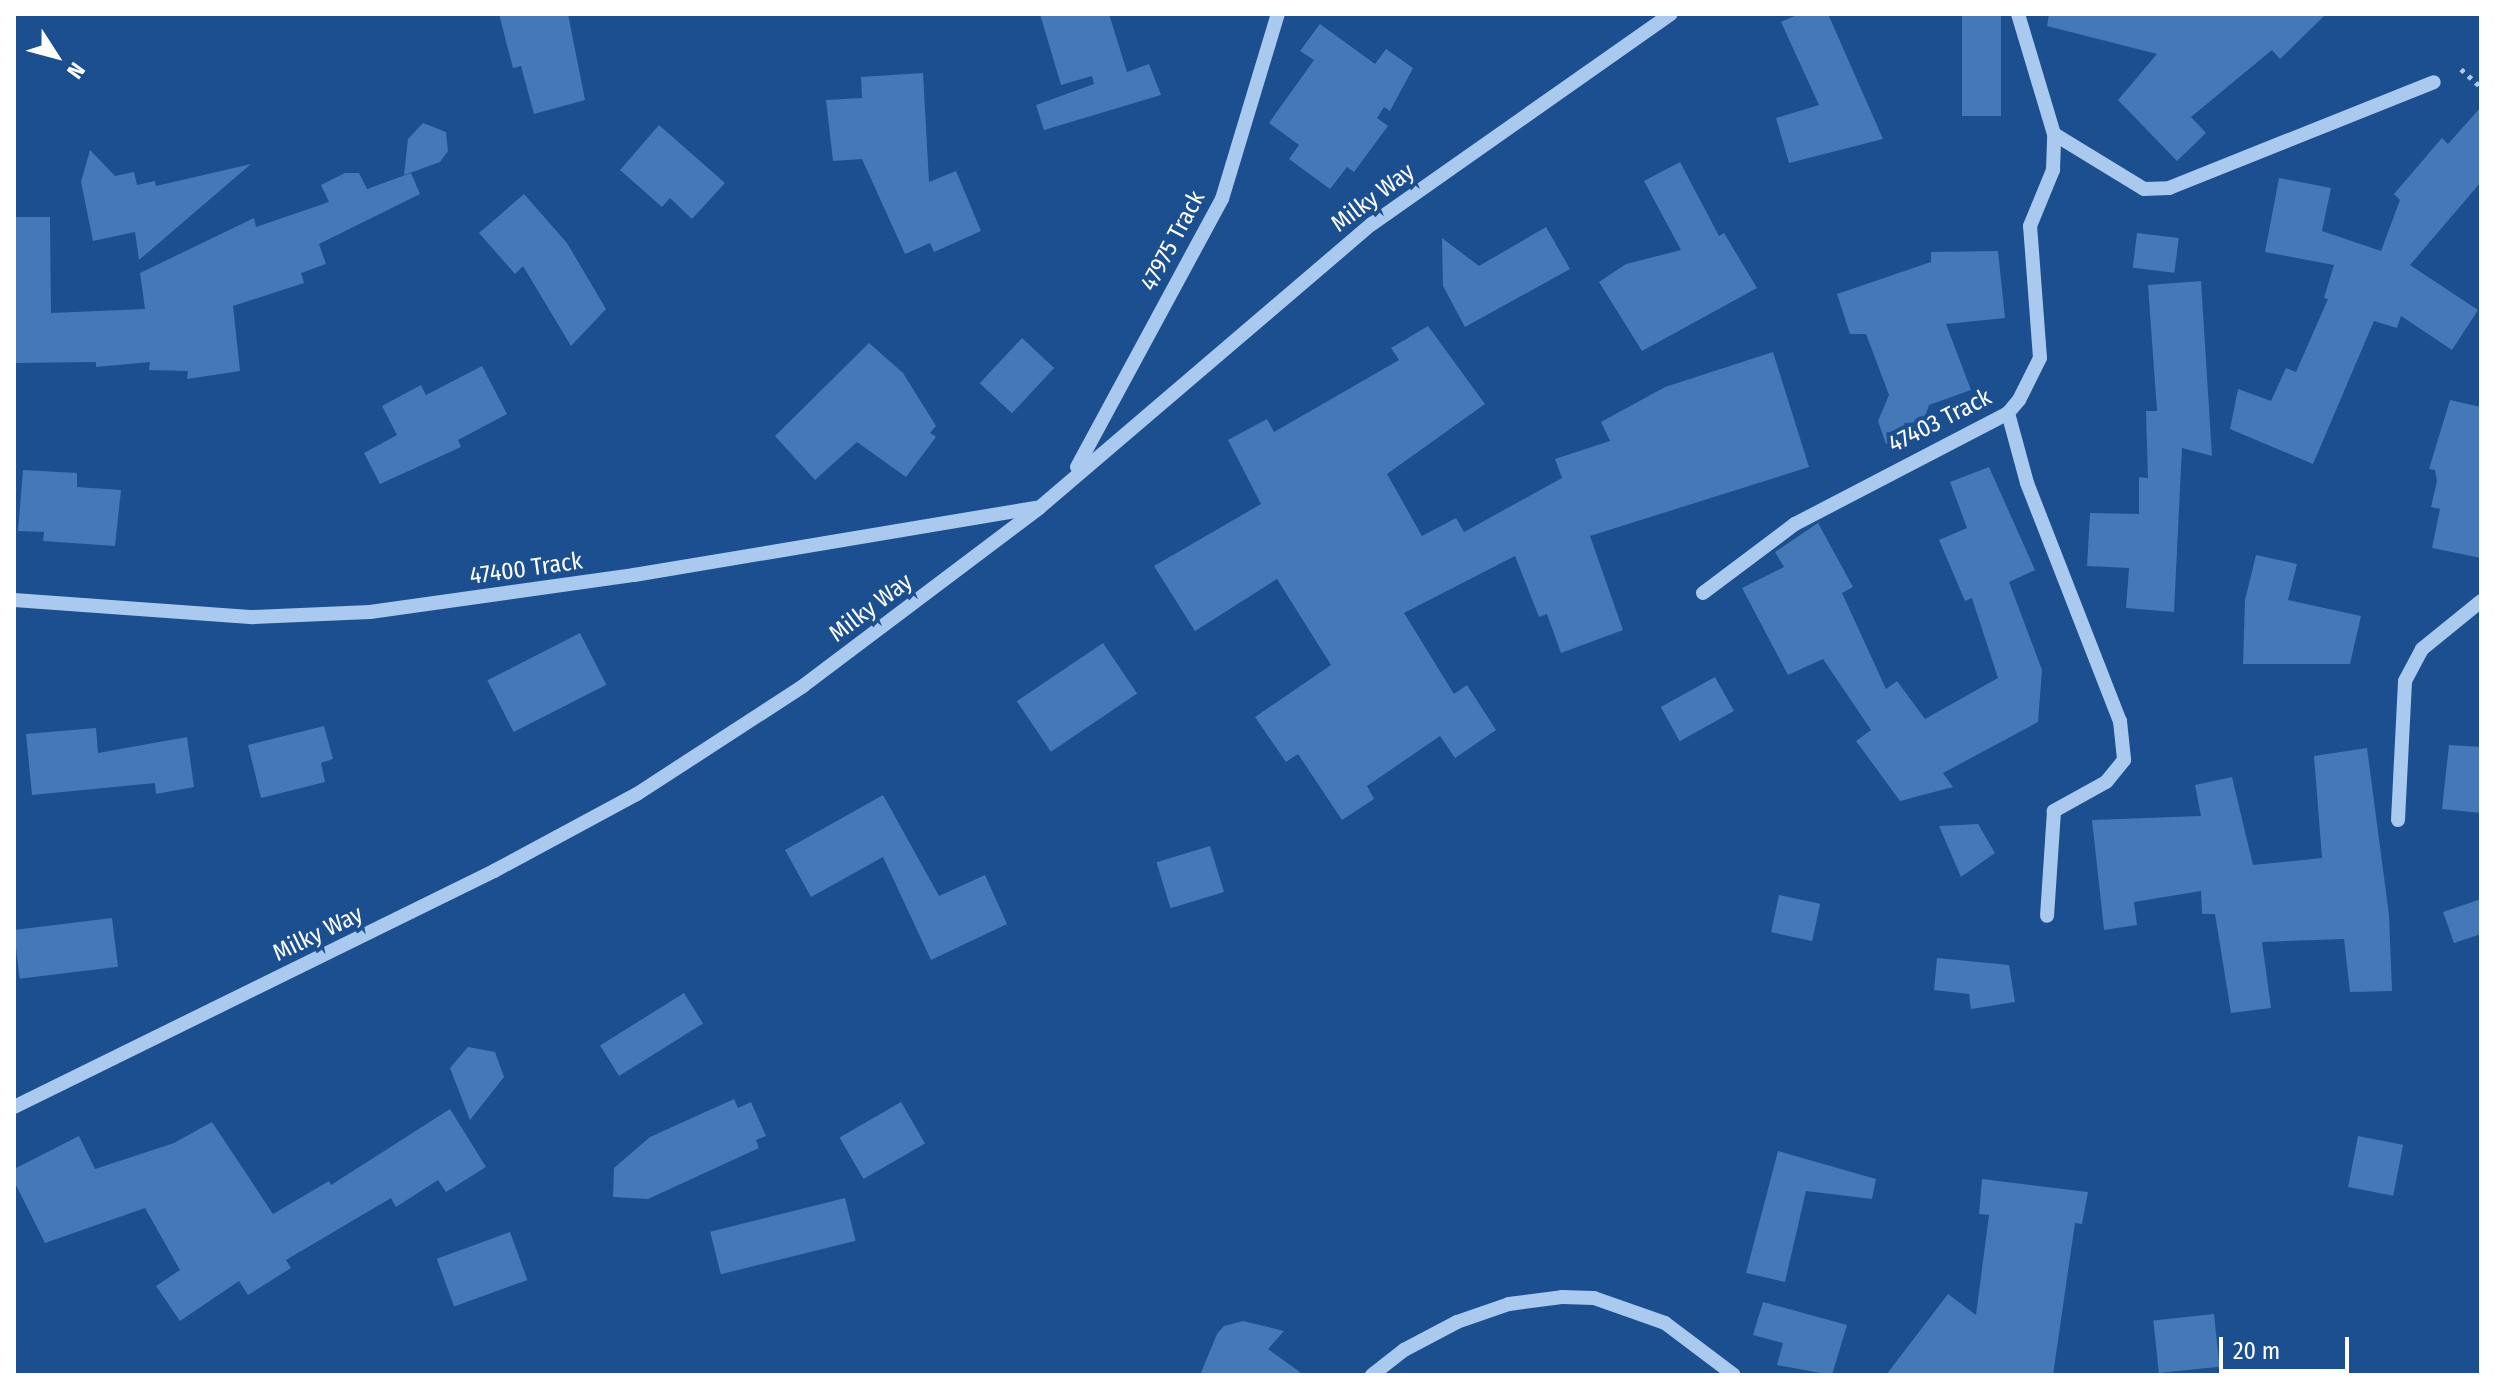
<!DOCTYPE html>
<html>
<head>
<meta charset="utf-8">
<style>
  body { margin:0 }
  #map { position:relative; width:2495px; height:1389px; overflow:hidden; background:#1b4f8f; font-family:"Fira Sans Condensed",sans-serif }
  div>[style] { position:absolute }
  .building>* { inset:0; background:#4478b7; transform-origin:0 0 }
  .path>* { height:5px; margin-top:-2.5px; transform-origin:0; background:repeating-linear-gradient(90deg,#a9c9ee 0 4px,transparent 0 10px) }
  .minor>* { height:14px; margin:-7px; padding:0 7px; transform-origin:7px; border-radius:7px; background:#a9c9ee }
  span { translate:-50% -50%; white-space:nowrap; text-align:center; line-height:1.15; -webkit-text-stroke:8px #1b4f8f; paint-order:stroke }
  .street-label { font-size:24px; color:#fff }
  .frame { position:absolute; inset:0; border:16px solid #fff; pointer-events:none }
  .north { position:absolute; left:16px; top:16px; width:80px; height:80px; -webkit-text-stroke:6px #1b4f8f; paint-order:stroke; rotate:126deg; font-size:22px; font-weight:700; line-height:32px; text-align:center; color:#fff }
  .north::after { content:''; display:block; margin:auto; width:28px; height:36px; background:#fff; clip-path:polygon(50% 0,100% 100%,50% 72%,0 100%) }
  .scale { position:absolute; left:2219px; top:1337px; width:130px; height:36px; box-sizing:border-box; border:4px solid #fff; border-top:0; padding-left:10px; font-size:24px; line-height:28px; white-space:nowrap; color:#fff; -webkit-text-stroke:6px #1b4f8f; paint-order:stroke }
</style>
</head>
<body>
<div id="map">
  <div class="building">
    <i style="clip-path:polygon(499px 14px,568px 14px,585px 100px,534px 114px,521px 66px,513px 68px)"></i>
    <i style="clip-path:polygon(1040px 14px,1109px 14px,1127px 72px,1149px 64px,1161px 95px,1044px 130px,1036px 105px,1094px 84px,1092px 76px,1061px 85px)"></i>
    <i style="clip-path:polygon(1799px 14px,1828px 14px,1883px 139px,1789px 163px,1776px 118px,1819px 105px,1781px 22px)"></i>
    <i style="left:1962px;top:14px;width:39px;height:102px"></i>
    <i style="clip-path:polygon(2049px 14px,2326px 14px,2280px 59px,2272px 50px,2191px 117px,2206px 133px,2177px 161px,2118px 100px,2157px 54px,2047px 26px)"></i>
    <i style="clip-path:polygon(1320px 24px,1375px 64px,1386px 49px,1413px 68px,1390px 111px,1384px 107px,1377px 118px,1388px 126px,1354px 172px,1347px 167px,1330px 189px,1289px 159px,1299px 145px,1269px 123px,1314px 60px,1300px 51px)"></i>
    <i style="clip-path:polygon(923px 73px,929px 182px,956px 171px,981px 231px,934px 252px,930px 243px,905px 254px,862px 159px,833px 161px,826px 100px,862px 98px,861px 77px)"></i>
    <i style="clip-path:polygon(2481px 107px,2481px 182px,2410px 265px,2478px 310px,2452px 350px,2401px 316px,2397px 328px,2374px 321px,2313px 464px,2230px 429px,2238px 389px,2271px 401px,2286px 368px,2296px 372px,2328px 299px,2324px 298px,2334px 265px,2265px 252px,2279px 178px,2331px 188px,2322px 231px,2381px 251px,2400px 200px,2394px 194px,2442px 138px,2448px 144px)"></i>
    <i style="clip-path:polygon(423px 123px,446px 132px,448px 151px,440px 162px,404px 175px,408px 139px)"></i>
    <i style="clip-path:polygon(659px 125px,725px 183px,692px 219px,670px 198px,662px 207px,620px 170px)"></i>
    <i style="clip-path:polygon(90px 150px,115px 176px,134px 172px,137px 185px,155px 181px,156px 186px,251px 164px,139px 260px,135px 232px,93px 241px,81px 182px)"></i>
    <i style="clip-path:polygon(1680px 162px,1719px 236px,1724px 233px,1757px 288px,1642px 351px,1599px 282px,1626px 264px,1681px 250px,1644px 181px)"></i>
    <i style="clip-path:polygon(345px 173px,359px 173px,367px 189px,411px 173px,420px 194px,319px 244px,326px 264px,301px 273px,304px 283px,233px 306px,240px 371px,187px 379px,188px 371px,149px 370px,150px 362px,96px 367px,96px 362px,14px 363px,14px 217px,50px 217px,51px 313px,145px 309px,140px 273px,254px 218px,256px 227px,329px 202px,321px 185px)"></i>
    <i style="clip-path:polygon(524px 194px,567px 243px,606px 309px,571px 346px,523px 266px,515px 274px,479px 233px)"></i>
    <i style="clip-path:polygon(1546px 227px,1570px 269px,1465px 327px,1443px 286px,1442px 238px,1479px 266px)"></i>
    <i style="left:2137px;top:233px;width:42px;height:35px;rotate:7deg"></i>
    <i style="clip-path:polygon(1998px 251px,2005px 318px,1946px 324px,1971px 390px,1929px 405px,1919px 434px,1886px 444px,1878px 421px,1889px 395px,1866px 334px,1850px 334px,1837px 294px,1931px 262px,1931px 252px)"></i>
    <i style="clip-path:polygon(2201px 281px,2212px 456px,2182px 448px,2174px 612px,2126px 608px,2129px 568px,2087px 566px,2090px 513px,2139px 514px,2139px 477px,2148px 478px,2146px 411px,2157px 411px,2148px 285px)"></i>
    <i style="clip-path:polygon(1428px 326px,1485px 404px,1387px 474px,1422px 536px,1456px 518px,1464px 532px,1562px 478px,1555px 459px,1610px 441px,1601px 422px,1665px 387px,1773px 352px,1809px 467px,1590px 536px,1623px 630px,1561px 653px,1547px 614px,1539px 617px,1515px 556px,1404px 613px,1454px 694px,1467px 685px,1496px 730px,1455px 758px,1440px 736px,1367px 786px,1374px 799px,1342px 820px,1298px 754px,1286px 762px,1255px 717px,1331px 665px,1277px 579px,1195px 631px,1154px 566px,1261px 504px,1228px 440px,1267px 419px,1274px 432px,1399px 360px,1391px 348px)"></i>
    <i style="left:1022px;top:338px;width:44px;height:62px;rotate:43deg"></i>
    <i style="clip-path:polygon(869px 343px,903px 373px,936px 426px,930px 433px,936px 437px,906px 477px,857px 442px,815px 480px,775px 436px)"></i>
    <i style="clip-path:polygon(482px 366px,507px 414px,458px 440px,461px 447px,380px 484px,364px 453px,397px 435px,382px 406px,421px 385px,426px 395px)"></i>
    <i style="clip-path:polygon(2450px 400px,2481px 407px,2481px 558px,2432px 548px,2440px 509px,2431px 507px,2437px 481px,2435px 470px,2429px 469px)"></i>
    <i style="clip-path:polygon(1989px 467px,2035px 570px,2009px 582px,2042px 670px,2038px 722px,1943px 773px,1953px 787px,1900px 801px,1856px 741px,1871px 730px,1823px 659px,1788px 675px,1742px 588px,1784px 567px,1775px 552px,1818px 523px,1853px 587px,1842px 593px,1886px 689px,1897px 681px,1925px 719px,1998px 678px,1972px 598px,1965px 601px,1939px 540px,1967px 528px,1950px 482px)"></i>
    <i style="clip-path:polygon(23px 470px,77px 473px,77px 487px,121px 490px,115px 546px,43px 541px,44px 532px,18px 531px)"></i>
    <i style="clip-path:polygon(2256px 555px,2297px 564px,2288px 600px,2361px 616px,2350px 664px,2243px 664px,2245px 600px)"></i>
    <i style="left:580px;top:633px;width:58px;height:104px;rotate:63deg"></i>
    <i style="left:1103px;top:643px;width:61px;height:104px;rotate:56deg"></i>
    <i style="left:1715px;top:677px;width:39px;height:62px;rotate:61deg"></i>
    <i style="clip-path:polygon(324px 726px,333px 759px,321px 763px,325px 782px,261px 798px,248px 745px)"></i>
    <i style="clip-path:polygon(96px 728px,98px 753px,187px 737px,194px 787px,156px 794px,155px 783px,32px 795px,26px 734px)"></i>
    <i style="clip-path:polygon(2449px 745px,2481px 747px,2481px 813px,2442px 809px)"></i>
    <i style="clip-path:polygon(2367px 748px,2389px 915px,2392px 991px,2350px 992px,2344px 939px,2262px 942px,2271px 1008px,2231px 1013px,2215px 914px,2202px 914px,2201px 891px,2134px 902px,2137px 925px,2104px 930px,2092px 820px,2201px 816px,2195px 785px,2232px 777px,2253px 865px,2322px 858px,2314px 756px)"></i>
    <i style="clip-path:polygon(883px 795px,939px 896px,985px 875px,1007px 924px,931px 960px,883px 857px,811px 897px,785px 850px)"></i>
    <i style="clip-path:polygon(1978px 824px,1995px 853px,1961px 877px,1939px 826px)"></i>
    <i style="left:1210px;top:846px;width:48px;height:56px;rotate:73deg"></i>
    <i style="left:1779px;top:895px;width:42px;height:38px;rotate:12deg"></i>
    <i style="clip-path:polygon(2481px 899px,2481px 934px,2454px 943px,2443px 912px)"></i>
    <i style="left:112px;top:918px;width:49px;height:99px;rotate:83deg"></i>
    <i style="clip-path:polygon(1937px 958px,2009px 965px,2015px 1002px,1971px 1009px,1969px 994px,1934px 990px)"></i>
    <i style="left:684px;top:993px;width:36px;height:99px;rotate:58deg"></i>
    <i style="clip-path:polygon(468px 1047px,495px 1052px,504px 1077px,470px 1120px,450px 1068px)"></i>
    <i style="clip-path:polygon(734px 1099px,738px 1108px,751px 1102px,766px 1136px,756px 1140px,759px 1148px,648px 1199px,613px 1197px,614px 1168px,650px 1137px)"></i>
    <i style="left:901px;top:1102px;width:48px;height:71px;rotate:60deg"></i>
    <i style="clip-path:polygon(450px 1109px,486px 1167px,446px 1192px,438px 1180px,396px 1207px,391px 1198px,286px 1260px,291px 1268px,248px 1295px,239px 1281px,180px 1321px,156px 1286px,180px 1270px,145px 1208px,45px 1243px,14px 1181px,14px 1169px,79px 1136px,95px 1169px,174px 1143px,212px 1122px,273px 1214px,329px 1181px,331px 1185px)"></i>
    <i style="left:2358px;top:1136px;width:46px;height:52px;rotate:11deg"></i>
    <i style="clip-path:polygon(1778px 1151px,1876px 1179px,1872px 1199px,1806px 1191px,1785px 1282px,1746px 1273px)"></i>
    <i style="clip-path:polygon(1982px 1179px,2088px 1192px,2082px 1224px,2075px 1223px,2053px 1375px,1886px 1375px,1948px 1294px,1976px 1315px,1989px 1215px,1979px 1214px)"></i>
    <i style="left:845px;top:1198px;width:44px;height:139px;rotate:76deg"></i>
    <i style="left:510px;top:1232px;width:51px;height:78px;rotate:70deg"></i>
    <i style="clip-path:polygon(1763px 1302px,1847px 1325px,1832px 1375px,1777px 1365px,1783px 1343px,1753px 1335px)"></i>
    <i style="left:2214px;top:1314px;width:53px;height:61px;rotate:84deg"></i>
    <i style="clip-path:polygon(1243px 1321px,1284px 1331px,1268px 1349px,1304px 1375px,1200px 1375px,1217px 1334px,1224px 1326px)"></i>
  </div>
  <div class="path">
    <i style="left:2461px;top:69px;width:27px;rotate:42deg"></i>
  </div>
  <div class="minor">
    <i style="left:2054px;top:134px;width:105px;rotate:31.4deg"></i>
    <i style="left:2144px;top:189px;width:25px;rotate:-2deg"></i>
    <i style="left:2169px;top:188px;width:285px;rotate:-21.8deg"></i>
    <i style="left:2008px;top:413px;width:73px;rotate:74.8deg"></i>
    <i style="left:2027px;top:483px;width:256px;rotate:68.7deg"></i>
    <i style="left:2120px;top:721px;width:39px;rotate:84deg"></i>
    <i style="left:2124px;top:760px;width:28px;rotate:129deg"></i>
    <i style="left:2106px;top:782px;width:60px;rotate:150.9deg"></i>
    <i style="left:2054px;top:811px;width:105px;rotate:93.8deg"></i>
    <i style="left:1077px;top:467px;width:305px;rotate:-61.6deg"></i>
    <i style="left:1222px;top:199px;width:193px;rotate:-73.2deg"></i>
    <i style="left:1703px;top:593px;width:115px;rotate:-36.9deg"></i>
    <i style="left:1795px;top:524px;width:240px;rotate:-27.5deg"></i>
    <i style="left:2008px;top:413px;width:17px;rotate:-50deg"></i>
    <i style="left:2019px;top:400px;width:47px;rotate:-63.4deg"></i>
    <i style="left:2040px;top:358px;width:132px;rotate:-94.3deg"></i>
    <i style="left:2030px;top:226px;width:61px;rotate:-67.7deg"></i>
    <i style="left:2053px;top:170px;width:36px;rotate:-88deg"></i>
    <i style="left:2054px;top:134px;width:125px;rotate:-106.7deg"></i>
    <i style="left:14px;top:600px;width:240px;rotate:4.1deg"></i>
    <i style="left:253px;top:617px;width:117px;rotate:-2.4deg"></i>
    <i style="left:370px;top:612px;width:267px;rotate:-8deg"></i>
    <i style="left:634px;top:575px;width:407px;rotate:-9.5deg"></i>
    <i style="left:2398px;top:820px;width:139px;rotate:-87.1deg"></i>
    <i style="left:2405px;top:681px;width:36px;rotate:-62deg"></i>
    <i style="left:2422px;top:649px;width:76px;rotate:-39.1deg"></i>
    <i style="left:14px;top:1107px;width:535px;rotate:-26.18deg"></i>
    <i style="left:494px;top:871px;width:162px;rotate:-28.3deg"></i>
    <i style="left:637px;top:794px;width:198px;rotate:-33deg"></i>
    <i style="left:803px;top:686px;width:296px;rotate:-37deg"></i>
    <i style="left:1039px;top:508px;width:438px;rotate:-40.5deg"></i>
    <i style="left:1372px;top:224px;width:365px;rotate:-35.1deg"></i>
    <i style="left:1372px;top:1375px;width:41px;rotate:-38deg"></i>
    <i style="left:1404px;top:1350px;width:60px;rotate:-27.8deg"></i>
    <i style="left:1457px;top:1322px;width:55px;rotate:-19.1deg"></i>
    <i style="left:1509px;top:1304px;width:53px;rotate:-7.5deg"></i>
    <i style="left:1562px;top:1297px;width:32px;rotate:2deg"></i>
    <i style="left:1594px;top:1298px;width:75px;rotate:19.4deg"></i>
    <i style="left:1665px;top:1323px;width:86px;rotate:37deg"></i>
  </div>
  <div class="street-label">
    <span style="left:1373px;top:198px;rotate:-37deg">Milky Way</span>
    <span style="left:1173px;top:241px;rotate:-62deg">47975 Track</span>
    <span style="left:1940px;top:421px;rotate:-27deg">47403 Track</span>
    <span style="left:526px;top:569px;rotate:-8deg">47400 Track</span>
    <span style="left:871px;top:608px;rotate:-37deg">Milky Way</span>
    <span style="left:318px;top:934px;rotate:-26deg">Milky Way</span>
  </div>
  <div class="frame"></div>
  <div class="north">N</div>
  <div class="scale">20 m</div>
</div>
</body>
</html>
